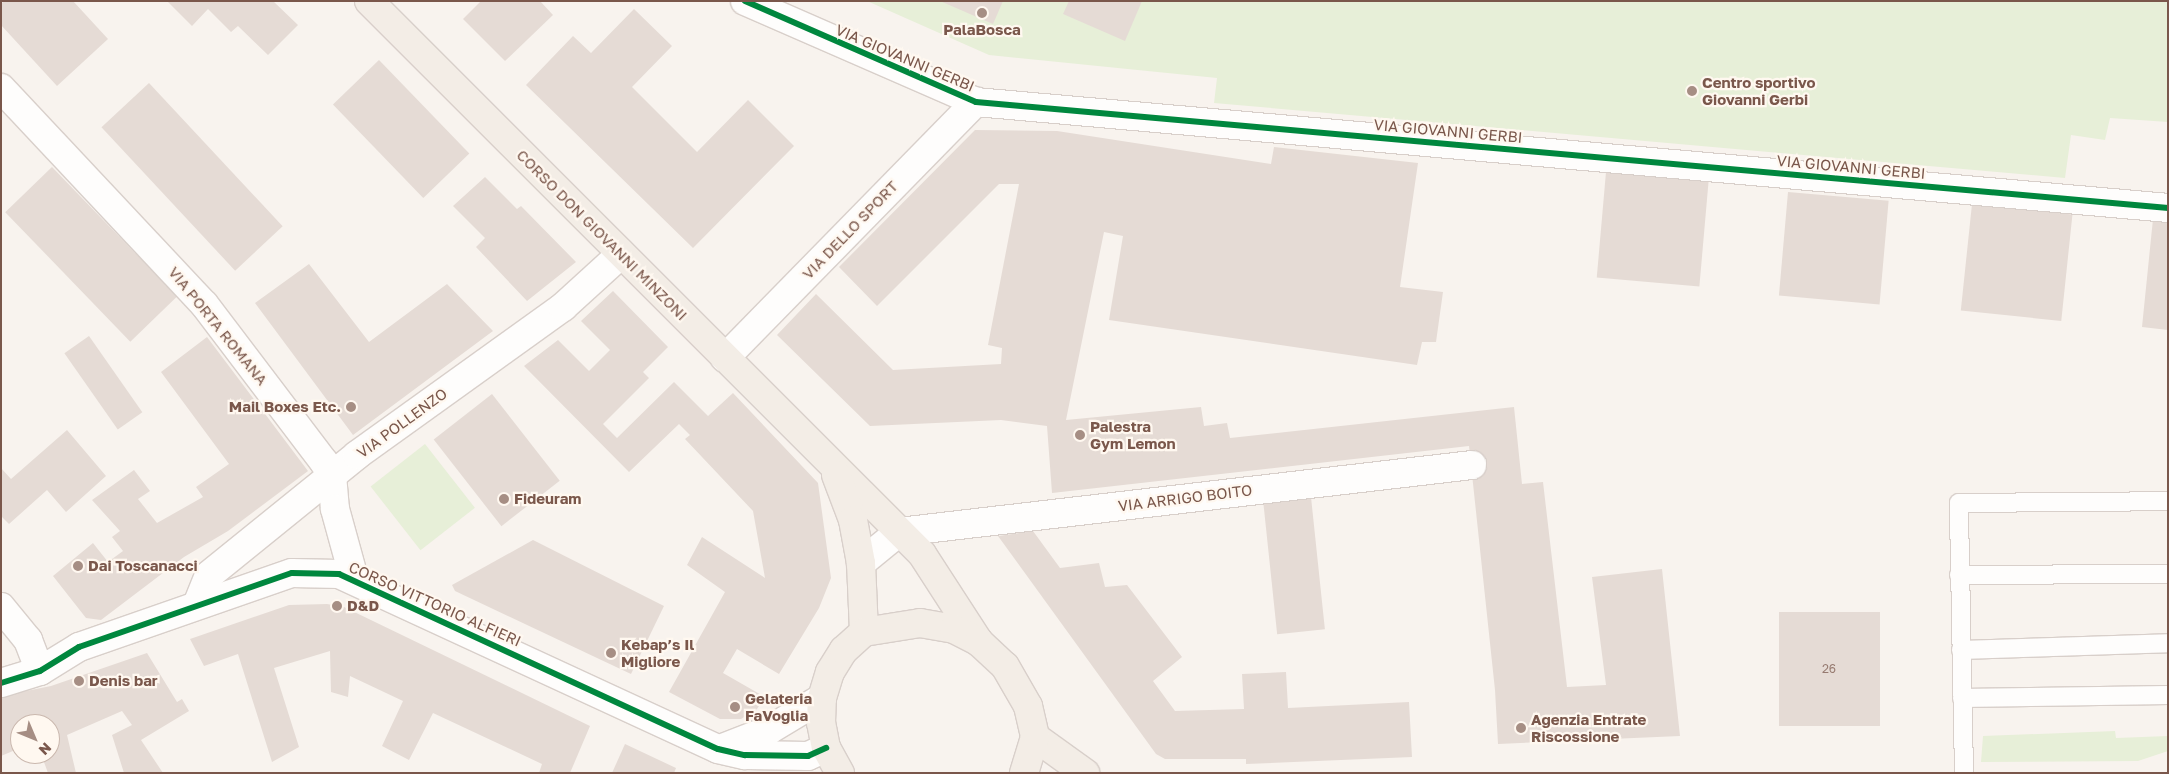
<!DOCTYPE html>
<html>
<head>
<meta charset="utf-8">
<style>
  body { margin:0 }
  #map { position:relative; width:2169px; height:774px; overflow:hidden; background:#f8f3ee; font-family:"Golos Text",sans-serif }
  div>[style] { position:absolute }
  .green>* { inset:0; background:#e7efd8; transform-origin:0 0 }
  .building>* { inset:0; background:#e5dbd5; transform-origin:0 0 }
  .roads { filter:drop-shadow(1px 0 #d8cfca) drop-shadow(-1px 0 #d8cfca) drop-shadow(0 1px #d8cfca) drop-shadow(0 -1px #d8cfca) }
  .service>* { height:18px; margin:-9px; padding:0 9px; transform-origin:9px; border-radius:9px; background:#fefdfc }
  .minor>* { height:28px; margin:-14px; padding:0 14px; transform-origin:14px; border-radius:14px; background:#fefdfc }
  .primary>* { height:28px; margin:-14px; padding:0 14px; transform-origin:14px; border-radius:14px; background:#f3ede6 }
  .cycleway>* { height:6px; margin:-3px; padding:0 3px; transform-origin:3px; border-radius:3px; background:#00873e }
  .dots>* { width:14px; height:14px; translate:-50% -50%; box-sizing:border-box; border:2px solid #fff8f0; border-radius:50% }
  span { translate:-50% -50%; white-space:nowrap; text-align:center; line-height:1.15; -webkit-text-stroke:4.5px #fff8f0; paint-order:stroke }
  .number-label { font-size:12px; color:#967a70 }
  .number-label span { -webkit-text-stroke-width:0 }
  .poi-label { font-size:15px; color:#7a574b; font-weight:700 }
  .left { translate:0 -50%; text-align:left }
  .right { translate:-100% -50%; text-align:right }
  .street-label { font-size:15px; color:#7a574b }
  .frame { position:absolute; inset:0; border:2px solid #7a574b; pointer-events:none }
  .north { position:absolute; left:10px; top:714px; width:50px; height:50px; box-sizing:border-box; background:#fff8f0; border:1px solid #cab8ae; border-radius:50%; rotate:135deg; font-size:14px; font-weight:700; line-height:20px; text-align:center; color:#7a574b }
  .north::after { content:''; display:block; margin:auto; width:18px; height:22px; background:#a68e84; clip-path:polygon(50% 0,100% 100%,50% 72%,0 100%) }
</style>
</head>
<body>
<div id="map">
  <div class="green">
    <i style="clip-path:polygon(867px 1px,2168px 1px,2168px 122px,2110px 118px,2105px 140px,2071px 135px,2065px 178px,1214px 103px,1217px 78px,989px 55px)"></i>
    <i style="left:425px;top:444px;width:81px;height:69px;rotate:52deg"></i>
    <i style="clip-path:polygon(2115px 731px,2116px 738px,2168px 736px,2168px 751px,2138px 761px,1981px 762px,1983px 736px)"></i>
  </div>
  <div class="building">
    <i style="clip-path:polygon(4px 1px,73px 1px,108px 39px,57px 86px,1px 25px,1px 4px)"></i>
    <i style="clip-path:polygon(167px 1px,273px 1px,298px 25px,268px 55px,238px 26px,231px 32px,208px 9px,192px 26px)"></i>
    <i style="clip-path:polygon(481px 1px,540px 1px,553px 15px,505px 61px,463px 19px)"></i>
    <i style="clip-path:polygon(940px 1px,1003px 1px,993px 24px)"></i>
    <i style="clip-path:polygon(1069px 1px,1142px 1px,1125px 41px,1063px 14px)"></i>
    <i style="clip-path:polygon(634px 9px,672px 46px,632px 87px,697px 152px,748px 100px,794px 146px,693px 248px,526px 85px,573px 36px,591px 53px)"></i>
    <i style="left:379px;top:60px;width:130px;height:64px;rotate:46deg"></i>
    <i style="left:149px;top:83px;width:196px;height:65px;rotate:47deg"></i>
    <i style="clip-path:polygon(975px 130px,1057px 131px,1271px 164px,1274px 147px,1418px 163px,1400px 287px,1443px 292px,1436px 342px,1422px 342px,1417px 365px,1109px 320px,1123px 236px,1104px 232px,1066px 420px,1201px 407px,1204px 426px,1227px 423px,1230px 438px,1514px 407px,1522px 484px,1543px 482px,1567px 687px,1606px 685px,1592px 577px,1662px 569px,1680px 736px,1498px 744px,1495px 690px,1469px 446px,1052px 493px,1047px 426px,1001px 420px,870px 426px,777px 335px,816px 294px,893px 370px,1001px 364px,1002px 348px,988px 345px,1019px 184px,999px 184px,877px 306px,839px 267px)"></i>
    <i style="left:52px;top:167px;width:180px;height:65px;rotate:46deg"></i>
    <i style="left:1606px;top:172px;width:103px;height:106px;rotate:5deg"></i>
    <i style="clip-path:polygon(485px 177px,517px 209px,521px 206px,576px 262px,527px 301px,476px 247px,485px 238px,453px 206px)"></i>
    <i style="left:1788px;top:192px;width:101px;height:104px;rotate:5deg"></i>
    <i style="left:1972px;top:204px;width:101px;height:107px;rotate:6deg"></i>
    <i style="clip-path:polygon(2153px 219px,2168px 221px,2168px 330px,2142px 327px)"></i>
    <i style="clip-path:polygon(309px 264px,369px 342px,447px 284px,493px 331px,353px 435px,255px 303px)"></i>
    <i style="clip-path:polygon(613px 291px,668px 347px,643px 372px,649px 378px,603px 424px,617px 438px,674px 382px,708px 416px,733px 393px,818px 483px,831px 578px,819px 608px,779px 674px,737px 649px,723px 673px,765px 697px,757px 709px,741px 719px,720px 719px,669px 692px,725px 592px,687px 565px,702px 537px,765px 578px,753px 511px,685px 439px,690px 435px,679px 424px,629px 472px,524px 366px,558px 340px,589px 371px,610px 350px,581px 321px)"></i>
    <i style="left:89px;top:336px;width:93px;height:30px;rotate:55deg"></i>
    <i style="clip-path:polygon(207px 337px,308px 471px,228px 531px,184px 557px,101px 620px,86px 618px,53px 576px,93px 543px,108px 562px,123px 551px,112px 537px,120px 531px,92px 500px,134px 470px,150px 491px,138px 499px,157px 523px,203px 497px,196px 487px,229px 464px,161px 372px)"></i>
    <i style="left:492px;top:394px;width:110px;height:74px;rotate:52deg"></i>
    <i style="clip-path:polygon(67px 430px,106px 476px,66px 512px,47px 490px,9px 524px,1px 516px,1px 468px,11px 479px)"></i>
    <i style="left:1311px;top:497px;width:133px;height:48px;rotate:84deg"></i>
    <i style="clip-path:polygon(1033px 531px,1060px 568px,1099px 563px,1105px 587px,1127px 585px,1182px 657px,1153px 681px,1175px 711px,1244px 709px,1242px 674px,1286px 672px,1288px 708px,1409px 702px,1412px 757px,1246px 764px,1246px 759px,1165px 759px,1156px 754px,998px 536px)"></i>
    <i style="clip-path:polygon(533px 540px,664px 606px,631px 674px,455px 591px,452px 585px)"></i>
    <i style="clip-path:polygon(327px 604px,344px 607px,590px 726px,570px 773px,539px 773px,542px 764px,433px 713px,409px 760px,382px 746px,403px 701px,350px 676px,348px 697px,331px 692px,330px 651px,274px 668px,299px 747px,272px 762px,238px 654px,204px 666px,190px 639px,289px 605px)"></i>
    <i style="left:1779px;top:612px;width:101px;height:114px"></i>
    <i style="clip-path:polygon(147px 653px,177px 702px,182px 699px,189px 711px,141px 740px,163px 773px,124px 773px,112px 735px,132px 725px,122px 711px,67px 735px,76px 773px,48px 773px,41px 754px,50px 754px,50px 724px,20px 724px,20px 748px,1px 756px,1px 696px,51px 686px)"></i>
    <i style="clip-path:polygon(625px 744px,676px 768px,674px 773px,612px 773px)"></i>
  </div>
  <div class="roads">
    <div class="service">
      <i style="left:1959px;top:575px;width:209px;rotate:-0.3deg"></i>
      <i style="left:1961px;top:650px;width:207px;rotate:-1.9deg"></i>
      <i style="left:1962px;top:698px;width:206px;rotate:-0.8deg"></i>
      <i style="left:1964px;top:773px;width:270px;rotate:-91.1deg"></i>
      <i style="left:1959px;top:503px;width:209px;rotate:-0.5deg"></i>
    </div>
    <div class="minor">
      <i style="left:745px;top:1px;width:252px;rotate:23.6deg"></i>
      <i style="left:976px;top:102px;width:1197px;rotate:5.08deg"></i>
      <i style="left:1px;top:88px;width:296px;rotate:46.8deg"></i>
      <i style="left:204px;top:304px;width:198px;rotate:52.8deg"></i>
      <i style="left:324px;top:462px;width:15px;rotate:58deg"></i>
      <i style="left:332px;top:475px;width:34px;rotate:85deg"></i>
      <i style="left:335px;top:509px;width:72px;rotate:74.6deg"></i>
      <i style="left:725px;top:358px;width:359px;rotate:-45.6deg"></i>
      <i style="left:861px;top:563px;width:49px;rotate:-39.2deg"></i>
      <i style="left:899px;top:532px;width:577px;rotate:-6.67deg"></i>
      <i style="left:197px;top:605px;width:32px;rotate:-68deg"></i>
      <i style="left:209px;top:575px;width:191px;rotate:-39deg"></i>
      <i style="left:357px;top:455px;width:254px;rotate:-35.7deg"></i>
      <i style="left:563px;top:307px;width:79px;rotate:-42.4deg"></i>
      <i style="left:1px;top:607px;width:43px;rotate:50.7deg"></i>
      <i style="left:28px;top:640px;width:33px;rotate:69deg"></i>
      <i style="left:1px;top:683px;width:41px;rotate:-17.1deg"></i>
      <i style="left:40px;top:671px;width:46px;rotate:-31.6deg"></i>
      <i style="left:79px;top:647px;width:225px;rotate:-19.2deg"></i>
      <i style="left:292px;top:573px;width:47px;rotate:1.2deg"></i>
      <i style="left:339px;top:574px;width:417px;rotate:24.8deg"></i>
      <i style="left:718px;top:749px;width:28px;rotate:13deg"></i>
      <i style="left:745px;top:755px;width:63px;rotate:0.9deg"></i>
      <i style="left:808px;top:756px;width:20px;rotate:-24deg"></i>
      <i style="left:720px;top:749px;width:53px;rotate:-21.2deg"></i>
      <i style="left:769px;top:730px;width:62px;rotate:-31.1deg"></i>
    </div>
    <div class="primary">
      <i style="left:369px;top:1px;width:782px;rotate:45deg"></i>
      <i style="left:922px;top:554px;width:105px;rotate:57.1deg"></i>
      <i style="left:836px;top:475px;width:48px;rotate:69.3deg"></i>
      <i style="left:853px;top:520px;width:44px;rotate:79.5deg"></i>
      <i style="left:861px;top:563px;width:69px;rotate:87.5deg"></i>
      <i style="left:1035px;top:737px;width:62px;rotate:35.8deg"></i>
      <i style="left:840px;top:773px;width:29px;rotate:-119deg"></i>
      <i style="left:826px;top:748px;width:25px;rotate:-101deg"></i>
      <i style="left:821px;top:723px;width:25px;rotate:-88deg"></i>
      <i style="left:822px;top:698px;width:27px;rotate:-73deg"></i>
      <i style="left:830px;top:672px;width:26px;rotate:-58deg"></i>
      <i style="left:844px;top:650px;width:27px;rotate:-42deg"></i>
      <i style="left:864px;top:632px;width:57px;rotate:-9.1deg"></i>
      <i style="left:920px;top:623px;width:35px;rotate:10deg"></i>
      <i style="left:954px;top:629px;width:28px;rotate:27deg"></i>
      <i style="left:979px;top:642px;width:35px;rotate:43deg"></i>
      <i style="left:1005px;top:666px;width:46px;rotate:60.1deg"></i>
      <i style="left:1028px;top:706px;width:32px;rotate:77deg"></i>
      <i style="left:1035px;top:737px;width:38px;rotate:107deg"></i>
    </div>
  </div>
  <div class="cycleway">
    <i style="left:745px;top:1px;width:252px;rotate:23.6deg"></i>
    <i style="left:976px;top:102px;width:1197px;rotate:5.08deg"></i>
    <i style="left:1px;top:683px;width:41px;rotate:-17.1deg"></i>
    <i style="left:40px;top:671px;width:46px;rotate:-31.6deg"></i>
    <i style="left:79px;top:647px;width:225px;rotate:-19.2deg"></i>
    <i style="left:292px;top:573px;width:47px;rotate:1.2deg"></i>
    <i style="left:339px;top:574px;width:417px;rotate:24.8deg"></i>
    <i style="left:718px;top:749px;width:28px;rotate:13deg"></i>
    <i style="left:745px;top:755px;width:63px;rotate:0.9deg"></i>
    <i style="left:808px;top:756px;width:20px;rotate:-24deg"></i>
  </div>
  <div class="dots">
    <i style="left:982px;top:13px;background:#a68e84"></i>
    <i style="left:1692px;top:91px;background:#a68e84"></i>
    <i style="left:351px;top:407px;background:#a68e84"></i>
    <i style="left:1080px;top:435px;background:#a68e84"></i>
    <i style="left:504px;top:499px;background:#a68e84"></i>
    <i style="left:78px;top:566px;background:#a68e84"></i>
    <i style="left:337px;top:606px;background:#a68e84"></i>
    <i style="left:611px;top:653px;background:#a68e84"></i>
    <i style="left:79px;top:681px;background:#a68e84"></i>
    <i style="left:735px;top:707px;background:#a68e84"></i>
    <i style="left:1521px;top:728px;background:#a68e84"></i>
  </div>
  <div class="number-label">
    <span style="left:1829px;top:669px">26</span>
  </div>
  <div class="poi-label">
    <span style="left:982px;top:30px">PalaBosca</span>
    <span class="left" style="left:1702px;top:91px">Centro sportivo<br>Giovanni Gerbi</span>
    <span class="right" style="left:341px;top:407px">Mail Boxes Etc.</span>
    <span class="left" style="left:1090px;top:435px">Palestra<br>Gym Lemon</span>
    <span class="left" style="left:514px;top:499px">Fideuram</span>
    <span class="left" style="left:88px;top:566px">Dai Toscanacci</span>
    <span class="left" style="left:347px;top:606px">D&amp;D</span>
    <span class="left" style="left:621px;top:653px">Kebap’s Il<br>Migliore</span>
    <span class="left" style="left:89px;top:681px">Denis bar</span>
    <span class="left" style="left:745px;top:707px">Gelateria<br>FaVoglia</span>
    <span class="left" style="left:1531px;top:728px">Agenzia Entrate<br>Riscossione</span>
  </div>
  <div class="street-label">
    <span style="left:905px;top:58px;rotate:23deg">VIA GIOVANNI GERBI</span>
    <span style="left:1448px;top:131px;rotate:5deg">VIA GIOVANNI GERBI</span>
    <span style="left:1851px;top:167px;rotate:5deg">VIA GIOVANNI GERBI</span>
    <span style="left:850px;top:230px;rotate:-46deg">VIA DELLO SPORT</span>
    <span style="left:602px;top:235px;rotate:45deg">CORSO DON GIOVANNI MINZONI</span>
    <span style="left:218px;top:326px;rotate:51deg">VIA PORTA ROMANA</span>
    <span style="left:402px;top:423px;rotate:-36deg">VIA POLLENZO</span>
    <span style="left:1185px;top:498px;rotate:-7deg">VIA ARRIGO BOITO</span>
    <span style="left:435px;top:604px;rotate:24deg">CORSO VITTORIO ALFIERI</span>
  </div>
  <div class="frame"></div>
  <div class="north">N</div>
</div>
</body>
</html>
